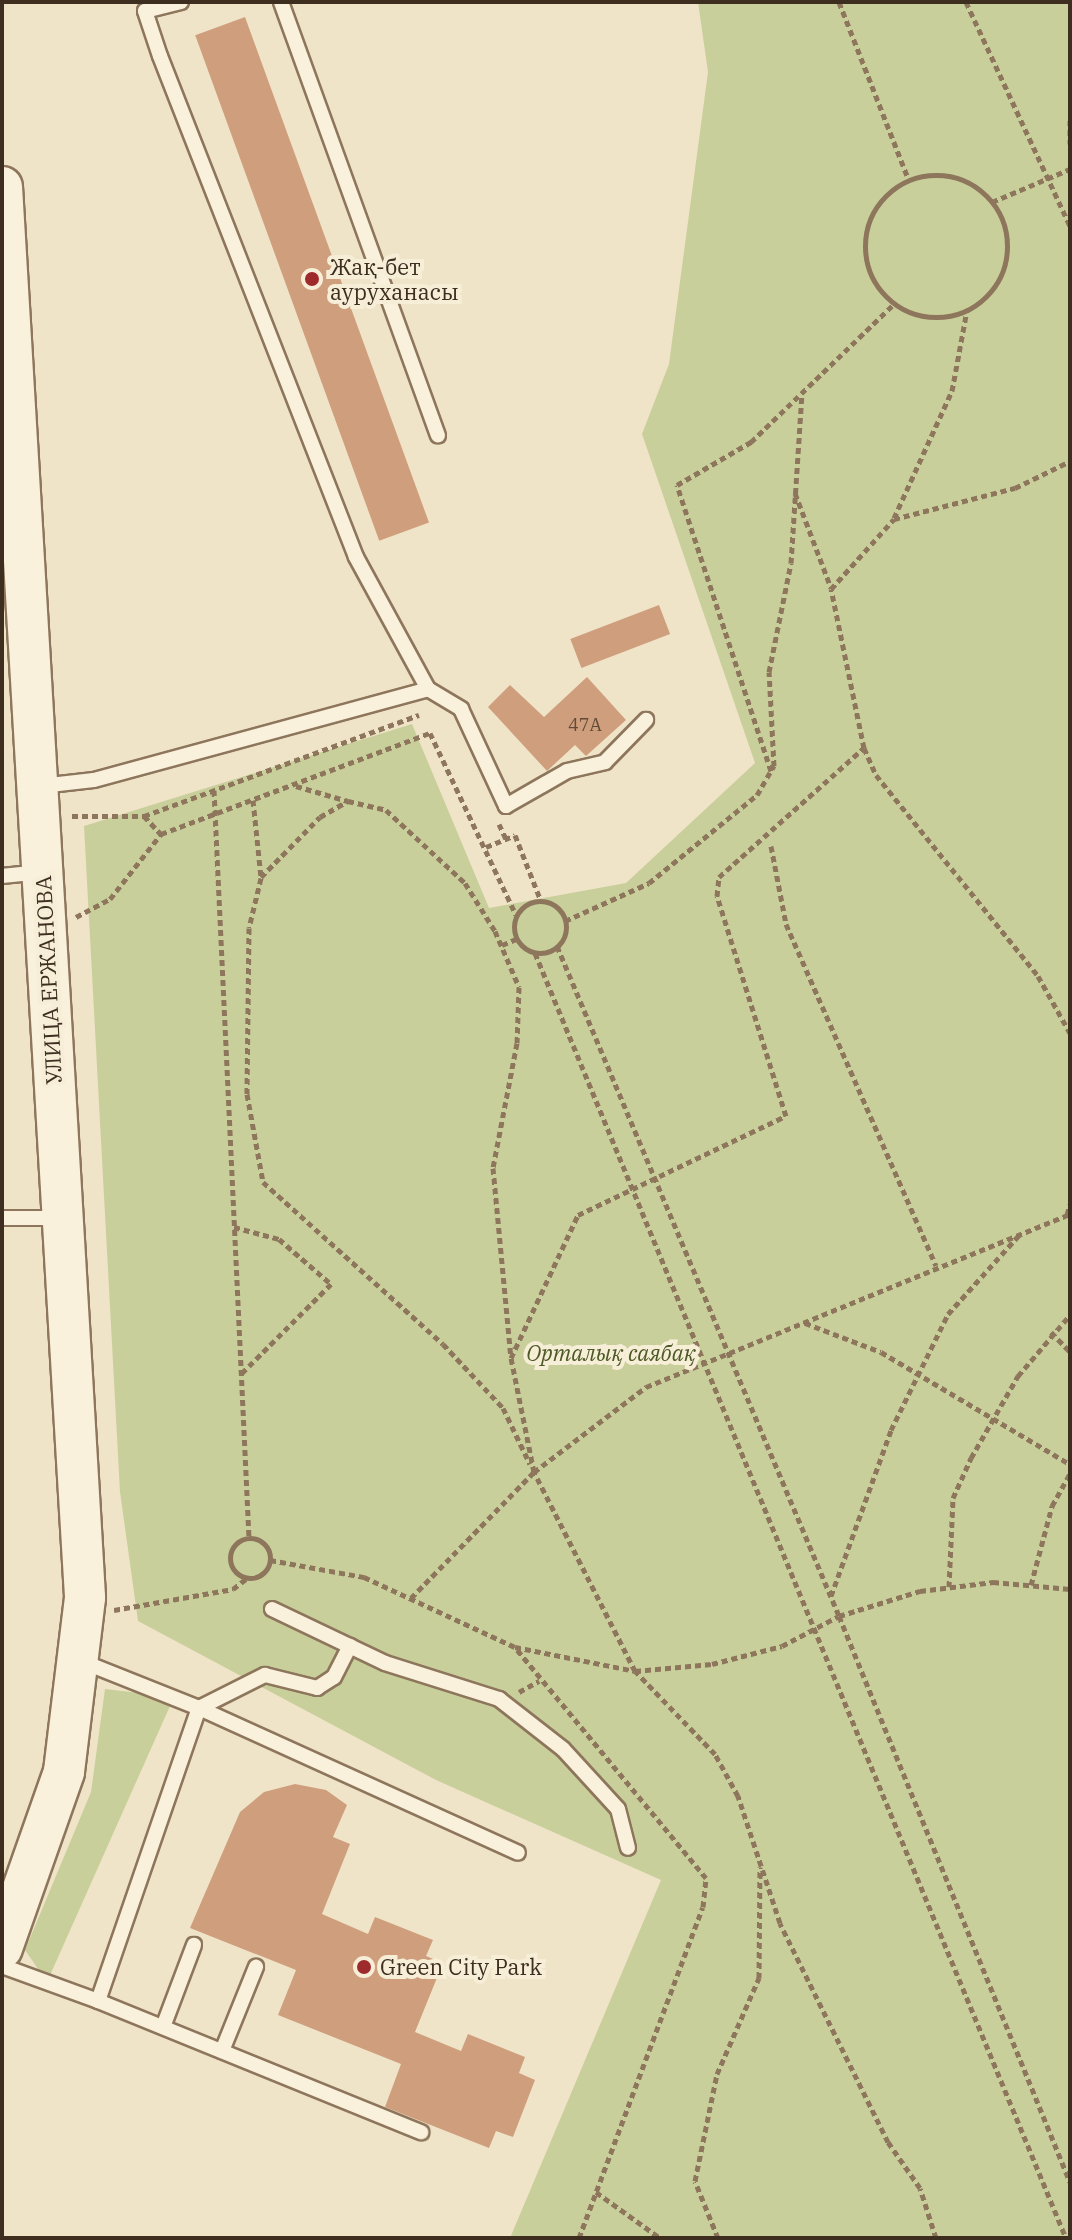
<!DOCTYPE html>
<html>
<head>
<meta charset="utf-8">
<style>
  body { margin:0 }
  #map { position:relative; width:1072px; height:2240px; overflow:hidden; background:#f0e4c8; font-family:"IBM Plex Serif",serif }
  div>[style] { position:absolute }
  .green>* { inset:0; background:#c9cf9b }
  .building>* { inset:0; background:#cf9f7d; transform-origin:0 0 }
  .path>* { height:5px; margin-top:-2.5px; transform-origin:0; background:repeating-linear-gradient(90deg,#8d765c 0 6px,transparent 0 10px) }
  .path>.ring { margin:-2.5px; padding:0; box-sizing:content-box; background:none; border:5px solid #8d765c; border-radius:50% }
  .roads { filter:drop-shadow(2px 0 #8d765c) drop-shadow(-2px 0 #8d765c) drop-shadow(0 2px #8d765c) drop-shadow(0 -2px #8d765c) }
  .lane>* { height:14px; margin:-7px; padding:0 7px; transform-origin:7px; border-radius:7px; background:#faf1dc }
  .secondary>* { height:40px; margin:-20px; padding:0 20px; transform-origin:20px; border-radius:20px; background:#faf1dc }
  .dots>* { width:22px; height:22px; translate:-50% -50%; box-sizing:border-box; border:4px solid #f7eed8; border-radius:50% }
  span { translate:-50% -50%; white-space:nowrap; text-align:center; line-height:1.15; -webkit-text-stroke:8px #f7eed8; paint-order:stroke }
  .number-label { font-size:18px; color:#624a37 }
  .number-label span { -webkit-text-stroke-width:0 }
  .poi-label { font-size:22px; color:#3d2e20 }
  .left { translate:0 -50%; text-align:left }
  .street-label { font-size:22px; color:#3d2e20 }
  .park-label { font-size:22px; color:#4d5a26; font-style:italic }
  .frame { position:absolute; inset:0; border:4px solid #3d2e20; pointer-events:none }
</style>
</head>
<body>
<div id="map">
  <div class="green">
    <i style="clip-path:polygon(698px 2px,1070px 2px,1070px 2238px,510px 2238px,661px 1880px,436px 1780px,138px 1621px,120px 1492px,84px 826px,412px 724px,489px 908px,626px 883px,755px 763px,642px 434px,669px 364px,708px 72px)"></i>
    <i style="clip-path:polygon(105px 1689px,174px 1697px,47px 1982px,25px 1950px,91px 1792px)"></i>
  </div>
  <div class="building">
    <i style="left:245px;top:17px;width:538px;height:53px;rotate:70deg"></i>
    <i style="left:659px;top:605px;width:31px;height:95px;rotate:69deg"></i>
    <i style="clip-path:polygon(587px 677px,626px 720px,586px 756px,575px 745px,547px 771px,488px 707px,510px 685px,544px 717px)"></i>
    <i style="clip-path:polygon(295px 1784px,326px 1790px,347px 1805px,333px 1837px,350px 1844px,322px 1914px,368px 1934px,375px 1917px,433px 1940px,426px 1956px,443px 1963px,415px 2032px,461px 2051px,468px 2034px,525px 2057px,519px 2073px,535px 2080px,513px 2137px,496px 2131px,489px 2148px,385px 2107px,401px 2064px,278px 2015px,296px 1970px,190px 1928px,240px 1812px,264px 1792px)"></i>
  </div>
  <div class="path">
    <i style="left:839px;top:2px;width:192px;rotate:68.6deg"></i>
    <i style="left:966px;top:2px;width:247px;rotate:65.1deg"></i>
    <i style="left:1070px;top:120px;width:24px;rotate:90deg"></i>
    <i class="ring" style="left:865px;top:175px;width:137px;height:137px"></i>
    <i style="left:992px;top:202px;width:85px;rotate:-22.9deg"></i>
    <i style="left:795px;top:493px;width:102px;rotate:69.2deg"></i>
    <i style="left:894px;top:518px;width:140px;rotate:-65.5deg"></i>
    <i style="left:952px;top:391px;width:82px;rotate:-79.5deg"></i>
    <i style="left:864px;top:748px;width:30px;rotate:66deg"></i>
    <i style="left:876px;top:775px;width:258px;rotate:51.1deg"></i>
    <i style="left:1038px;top:976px;width:65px;rotate:60.7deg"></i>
    <i style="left:771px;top:771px;width:301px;rotate:-108.2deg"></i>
    <i style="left:677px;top:485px;width:86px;rotate:-30.2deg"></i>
    <i style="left:751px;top:442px;width:199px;rotate:-44deg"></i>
    <i style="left:296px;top:786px;width:54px;rotate:16.1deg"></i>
    <i style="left:214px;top:790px;width:748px;rotate:87.32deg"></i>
    <i style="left:253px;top:800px;width:78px;rotate:84.1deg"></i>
    <i style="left:261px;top:878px;width:51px;rotate:103.5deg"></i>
    <i style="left:249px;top:928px;width:166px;rotate:90.7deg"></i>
    <i style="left:247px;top:1094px;width:89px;rotate:79.7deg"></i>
    <i style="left:263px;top:1182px;width:242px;rotate:42deg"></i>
    <i style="left:443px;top:1344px;width:88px;rotate:46.8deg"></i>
    <i style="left:503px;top:1408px;width:62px;rotate:64.3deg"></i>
    <i style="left:72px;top:816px;width:72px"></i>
    <i style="left:144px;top:816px;width:293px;rotate:-20.2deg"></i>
    <i style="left:144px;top:816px;width:25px;rotate:47deg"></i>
    <i style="left:499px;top:824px;width:17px;rotate:65deg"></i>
    <i style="left:771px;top:846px;width:79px;rotate:79.1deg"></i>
    <i style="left:786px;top:924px;width:373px;rotate:66.3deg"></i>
    <i style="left:486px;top:847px;width:31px;rotate:-22deg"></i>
    <i style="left:515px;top:835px;width:71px;rotate:68.5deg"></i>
    <i style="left:261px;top:877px;width:84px;rotate:-45.5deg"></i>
    <i style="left:320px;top:817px;width:32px;rotate:-30deg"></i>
    <i style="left:348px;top:801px;width:39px;rotate:13deg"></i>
    <i style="left:386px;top:810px;width:108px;rotate:42.7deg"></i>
    <i style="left:465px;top:883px;width:57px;rotate:58deg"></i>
    <i style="left:495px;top:931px;width:61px;rotate:66.8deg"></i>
    <i style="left:519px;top:987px;width:56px;rotate:92deg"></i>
    <i style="left:517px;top:1043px;width:127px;rotate:100.9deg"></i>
    <i style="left:493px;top:1168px;width:190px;rotate:84.6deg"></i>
    <i class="ring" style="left:514px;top:901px;width:47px;height:47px"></i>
    <i style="left:76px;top:917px;width:38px;rotate:-28deg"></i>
    <i style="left:110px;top:899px;width:83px;rotate:-51.9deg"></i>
    <i style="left:161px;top:834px;width:287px;rotate:-20.6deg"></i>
    <i style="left:430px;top:733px;width:201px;rotate:64.7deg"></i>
    <i style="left:565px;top:921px;width:92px;rotate:-24.3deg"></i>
    <i style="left:649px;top:883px;width:139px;rotate:-39.2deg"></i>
    <i style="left:757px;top:795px;width:34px;rotate:-60deg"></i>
    <i style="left:774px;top:766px;width:94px;rotate:-93deg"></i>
    <i style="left:769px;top:672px;width:111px;rotate:-78.6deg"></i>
    <i style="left:791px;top:563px;width:169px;rotate:-86.3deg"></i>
    <i style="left:502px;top:945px;width:15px;rotate:-23deg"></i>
    <i style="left:557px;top:946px;width:727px;rotate:67.17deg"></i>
    <i style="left:839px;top:1616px;width:85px;rotate:-17.2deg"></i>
    <i style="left:920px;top:1591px;width:74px;rotate:-7deg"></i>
    <i style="left:993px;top:1582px;width:77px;rotate:5.2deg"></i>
    <i style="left:535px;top:953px;width:1390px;rotate:67.55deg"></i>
    <i style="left:1067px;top:1215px;width:11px;rotate:-75deg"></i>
    <i style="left:234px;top:1227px;width:47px;rotate:14.9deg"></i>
    <i style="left:279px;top:1239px;width:69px;rotate:40.9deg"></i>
    <i style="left:331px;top:1284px;width:127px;rotate:135deg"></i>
    <i style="left:805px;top:1323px;width:81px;rotate:20.9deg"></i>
    <i style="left:881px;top:1352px;width:220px;rotate:30.7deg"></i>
    <i style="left:1051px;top:1332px;width:28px;rotate:46deg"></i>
    <i class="ring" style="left:230px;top:1538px;width:35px;height:35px"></i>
    <i style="left:270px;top:1560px;width:96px;rotate:10.3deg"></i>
    <i style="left:364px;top:1577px;width:166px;rotate:24.9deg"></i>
    <i style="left:1031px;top:1585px;width:82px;rotate:-75.1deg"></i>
    <i style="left:1052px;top:1506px;width:38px;rotate:-61deg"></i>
    <i style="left:949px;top:1587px;width:89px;rotate:-87.4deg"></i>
    <i style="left:953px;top:1498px;width:44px;rotate:-65.8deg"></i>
    <i style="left:971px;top:1458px;width:95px;rotate:-60.2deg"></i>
    <i style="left:1018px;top:1376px;width:80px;rotate:-49.6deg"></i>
    <i style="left:831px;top:1596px;width:177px;rotate:-70.1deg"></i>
    <i style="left:891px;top:1430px;width:129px;rotate:-63.8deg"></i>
    <i style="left:948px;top:1314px;width:108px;rotate:-48deg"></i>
    <i style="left:411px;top:1598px;width:176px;rotate:-45.7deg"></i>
    <i style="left:534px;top:1472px;width:141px;rotate:-37.2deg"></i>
    <i style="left:646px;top:1387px;width:458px;rotate:-22.2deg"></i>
    <i style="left:114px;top:1610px;width:121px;rotate:-10deg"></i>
    <i style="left:233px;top:1589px;width:18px;rotate:-38deg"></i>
    <i style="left:519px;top:1692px;width:23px;rotate:-29deg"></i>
    <i style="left:596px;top:2192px;width:79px;rotate:35.7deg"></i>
    <i style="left:579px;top:2238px;width:353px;rotate:-69.5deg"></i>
    <i style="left:703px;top:1907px;width:29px;rotate:-84deg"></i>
    <i style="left:706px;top:1878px;width:300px;rotate:-129.6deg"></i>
    <i style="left:515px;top:1647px;width:122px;rotate:11.3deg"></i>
    <i style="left:635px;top:1671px;width:77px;rotate:-5.2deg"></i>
    <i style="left:712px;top:1664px;width:72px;rotate:-14.4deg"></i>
    <i style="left:782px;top:1646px;width:64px;rotate:-27.8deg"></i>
    <i style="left:839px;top:1616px;width:611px;rotate:67.8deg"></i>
    <i style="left:718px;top:2238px;width:61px;rotate:-112deg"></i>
    <i style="left:695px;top:2181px;width:109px;rotate:-78.4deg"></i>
    <i style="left:717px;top:2074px;width:105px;rotate:-66.4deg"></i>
    <i style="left:759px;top:1978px;width:111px;rotate:-89.5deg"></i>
    <i style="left:936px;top:2238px;width:52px;rotate:-107.7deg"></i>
    <i style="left:920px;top:2188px;width:56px;rotate:-124.8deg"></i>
    <i style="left:888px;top:2142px;width:244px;rotate:-116.3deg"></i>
    <i style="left:780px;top:1923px;width:134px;rotate:-108.3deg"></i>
    <i style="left:738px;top:1796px;width:48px;rotate:-118.7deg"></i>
    <i style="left:715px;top:1754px;width:115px;rotate:-133.9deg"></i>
    <i style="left:635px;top:1671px;width:223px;rotate:-116.9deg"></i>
    <i style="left:534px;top:1472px;width:116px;rotate:-101.4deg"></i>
    <i style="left:511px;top:1358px;width:158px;rotate:-64.9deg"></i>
    <i style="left:578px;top:1215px;width:230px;rotate:-25.5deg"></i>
    <i style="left:786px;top:1116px;width:231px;rotate:-107.4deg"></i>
    <i style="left:717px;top:896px;width:19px;rotate:-84deg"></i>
    <i style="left:719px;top:877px;width:194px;rotate:-41.7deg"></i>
    <i style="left:864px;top:748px;width:162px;rotate:-101.7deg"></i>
    <i style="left:831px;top:589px;width:94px;rotate:-48deg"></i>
    <i style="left:894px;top:519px;width:125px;rotate:-14.4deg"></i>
    <i style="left:1015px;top:488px;width:61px;rotate:-26.1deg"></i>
  </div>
  <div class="roads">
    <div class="lane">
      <i style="left:181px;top:2px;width:37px;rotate:166deg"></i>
      <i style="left:145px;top:11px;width:47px;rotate:71.6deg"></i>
      <i style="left:160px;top:56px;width:538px;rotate:68.63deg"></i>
      <i style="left:356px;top:557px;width:150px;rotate:61.4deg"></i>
      <i style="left:281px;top:2px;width:461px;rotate:70.1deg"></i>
      <i style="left:41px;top:786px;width:53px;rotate:-6.5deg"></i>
      <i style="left:94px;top:780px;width:346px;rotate:-15.2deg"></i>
      <i style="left:428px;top:689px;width:39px;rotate:31deg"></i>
      <i style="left:461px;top:709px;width:107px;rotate:65.1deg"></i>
      <i style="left:506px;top:806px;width:70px;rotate:-29.8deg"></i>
      <i style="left:567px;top:771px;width:39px;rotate:-13deg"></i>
      <i style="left:605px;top:762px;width:59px;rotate:-45.7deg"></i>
      <i style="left:2px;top:876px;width:40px;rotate:-5.7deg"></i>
      <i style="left:2px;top:1218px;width:60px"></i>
      <i style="left:272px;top:1609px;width:125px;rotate:25.5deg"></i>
      <i style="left:385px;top:1663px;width:120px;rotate:17.5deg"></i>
      <i style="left:499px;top:1699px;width:81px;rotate:38deg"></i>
      <i style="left:563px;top:1749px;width:81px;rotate:47.5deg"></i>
      <i style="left:618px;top:1809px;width:40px;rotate:75.6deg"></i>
      <i style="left:199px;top:1708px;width:350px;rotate:24.4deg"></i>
      <i style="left:199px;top:1708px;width:74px;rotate:-26.6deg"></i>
      <i style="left:265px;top:1675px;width:54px;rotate:14deg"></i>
      <i style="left:317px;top:1688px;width:20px;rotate:-33deg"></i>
      <i style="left:334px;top:1677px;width:35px;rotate:-63deg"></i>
      <i style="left:2px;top:1966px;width:102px;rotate:20deg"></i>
      <i style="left:98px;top:2001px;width:310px;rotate:-71deg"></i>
      <i style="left:199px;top:1708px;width:127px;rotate:-158.3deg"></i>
      <i style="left:98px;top:2001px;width:349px;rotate:22.1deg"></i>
      <i style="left:163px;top:2027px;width:88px;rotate:-69.3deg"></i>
      <i style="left:222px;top:2051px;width:91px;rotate:-68deg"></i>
    </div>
    <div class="secondary">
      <i style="left:2px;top:187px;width:1413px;rotate:86.63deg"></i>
      <i style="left:85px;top:1598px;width:175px;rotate:96.9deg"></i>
      <i style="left:64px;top:1772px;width:187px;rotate:109.4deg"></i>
    </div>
  </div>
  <div class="dots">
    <i style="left:312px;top:279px;background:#9e2a2b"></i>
    <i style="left:364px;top:1967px;background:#9e2a2b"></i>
  </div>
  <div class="number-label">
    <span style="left:585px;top:725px">47A</span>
  </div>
  <div class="poi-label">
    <span class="left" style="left:330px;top:279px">Жақ-бет<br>ауруханасы</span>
    <span class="left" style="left:380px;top:1967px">Green City Park</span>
  </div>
  <div class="street-label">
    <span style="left:48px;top:980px;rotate:-93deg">УЛИЦА ЕРЖАНОВА</span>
  </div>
  <div class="park-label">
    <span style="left:611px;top:1353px">Орталық саябақ</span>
  </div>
  <div class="frame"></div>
</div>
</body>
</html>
